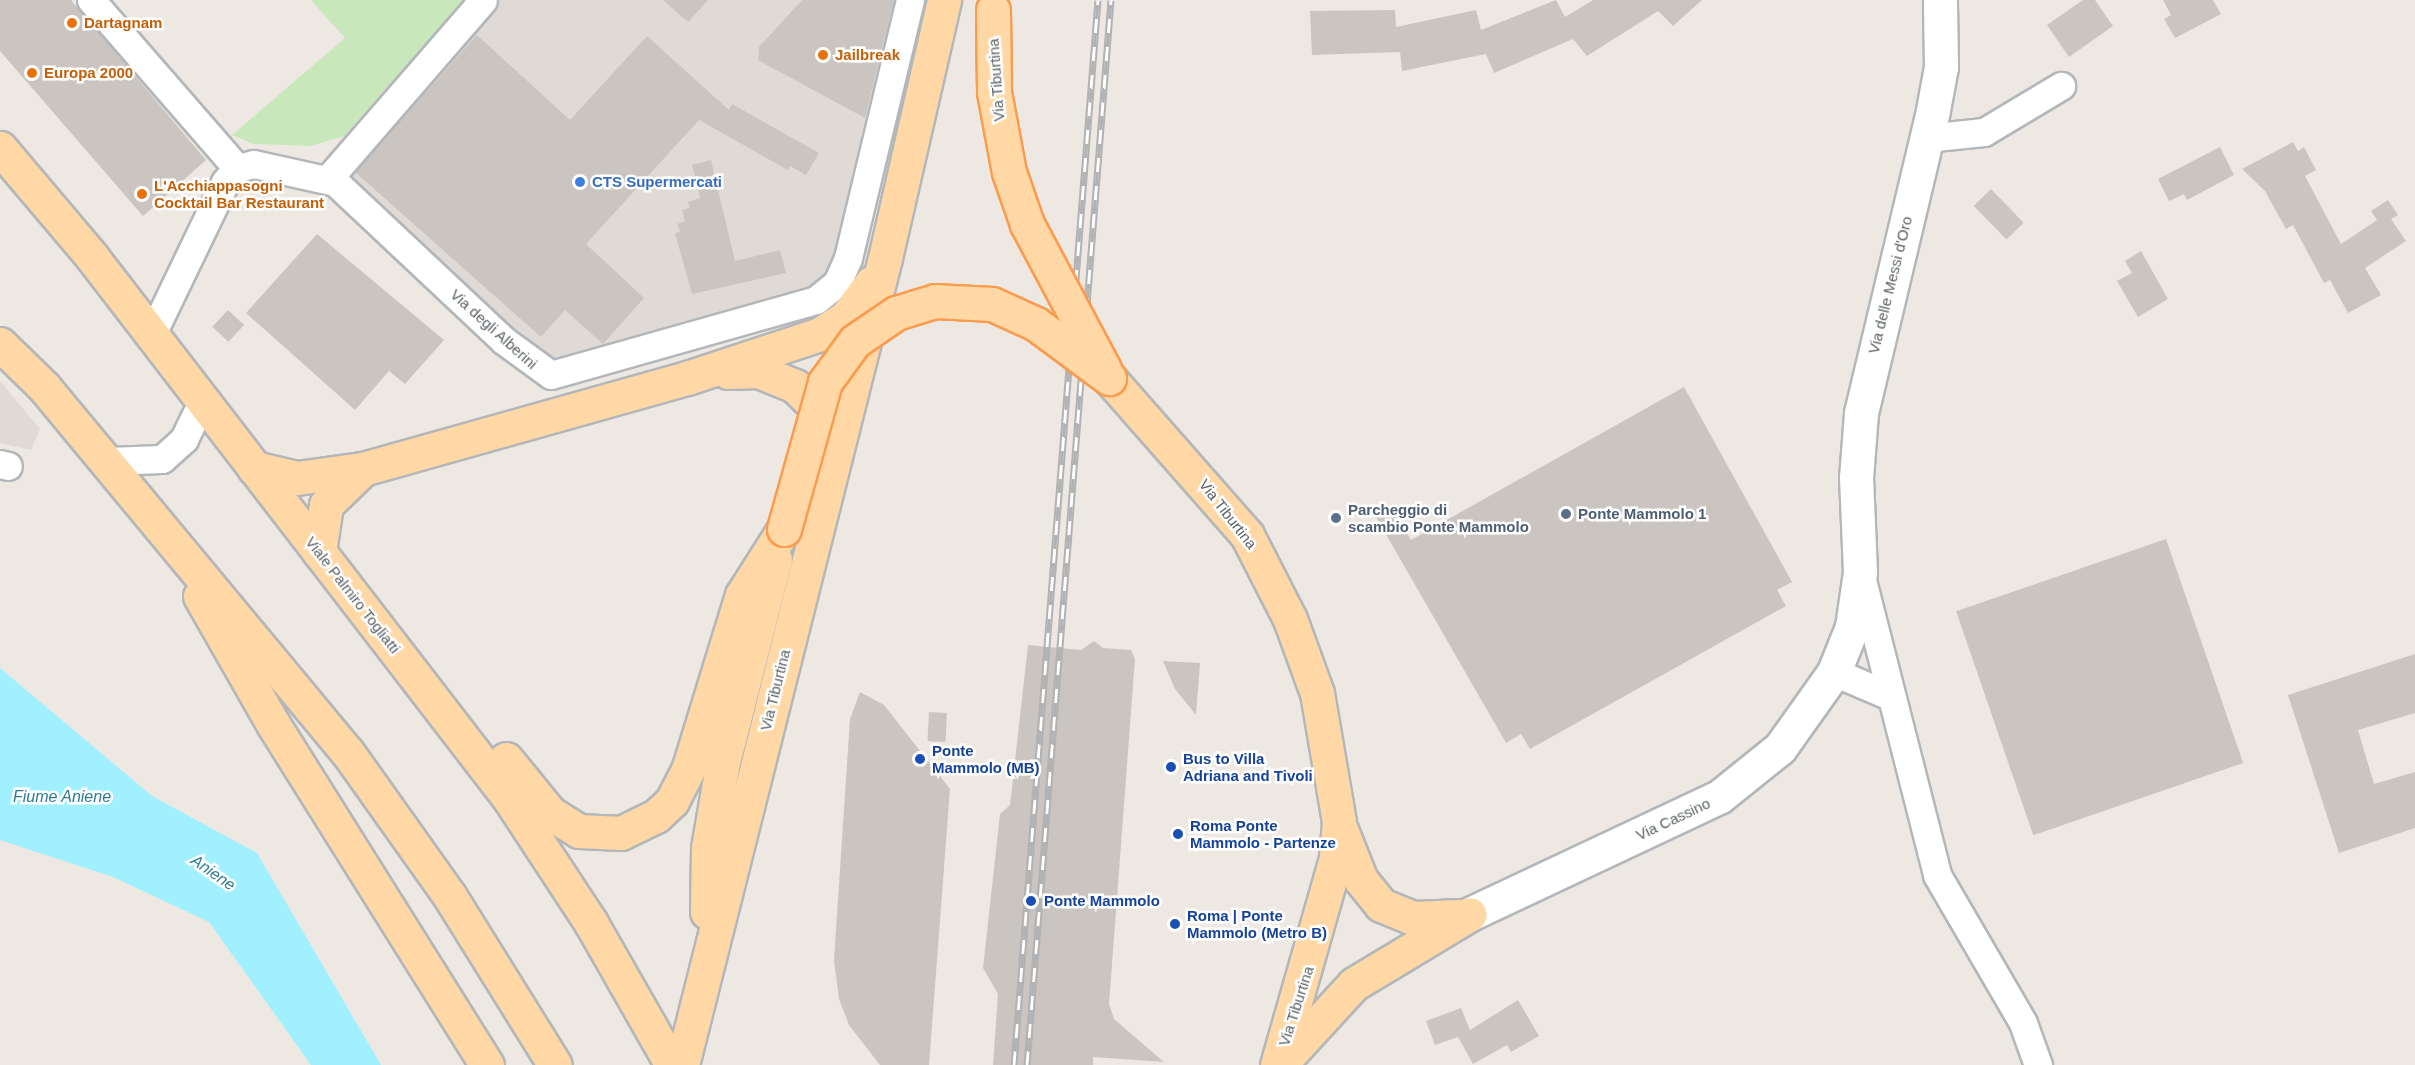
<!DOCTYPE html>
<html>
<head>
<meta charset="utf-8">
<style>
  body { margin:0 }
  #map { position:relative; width:2415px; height:1065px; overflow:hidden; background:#eee8e2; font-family:Helvetica,sans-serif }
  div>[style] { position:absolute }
  .industrial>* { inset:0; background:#dfdad6 }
  .green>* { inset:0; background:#c8e8bc }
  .water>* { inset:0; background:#a1f0ff }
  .building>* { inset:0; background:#cbc5c1; transform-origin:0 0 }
  .roads { filter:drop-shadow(2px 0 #b3b7ba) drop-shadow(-2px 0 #b3b7ba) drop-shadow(0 2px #b3b7ba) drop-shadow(0 -2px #b3b7ba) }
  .minor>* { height:27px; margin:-13.5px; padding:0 13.5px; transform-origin:13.5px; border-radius:13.5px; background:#fff }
  .tertiary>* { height:33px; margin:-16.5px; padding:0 16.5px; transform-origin:16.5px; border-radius:16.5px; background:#fff }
  .primary>* { height:33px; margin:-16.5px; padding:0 16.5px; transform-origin:16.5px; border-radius:16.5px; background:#ffd8a6 }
  .rail>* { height:7px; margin-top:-3.5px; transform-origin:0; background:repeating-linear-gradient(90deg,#fff 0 14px,#b1b2b3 0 28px); box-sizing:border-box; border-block:2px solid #b1b2b3 }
  .bridges { filter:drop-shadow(2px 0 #fb9b4e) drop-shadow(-2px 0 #fb9b4e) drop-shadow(0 2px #fb9b4e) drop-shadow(0 -2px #fb9b4e) }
  .primary-bridge>* { height:33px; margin:-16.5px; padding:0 16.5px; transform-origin:16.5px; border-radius:16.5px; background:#ffd8a6 }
  .dots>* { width:16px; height:16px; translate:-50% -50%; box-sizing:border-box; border:3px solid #fff; border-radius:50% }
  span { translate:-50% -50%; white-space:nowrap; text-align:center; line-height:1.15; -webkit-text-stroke:5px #fff; paint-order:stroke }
  .food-label { font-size:15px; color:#c56008; font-weight:700 }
  .left { translate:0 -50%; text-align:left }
  .street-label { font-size:15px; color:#5a6164 }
  .shop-label { font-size:15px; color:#366cbe; font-weight:700 }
  .service-label { font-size:15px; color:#4e5e75; font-weight:700 }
  .transit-label { font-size:15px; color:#164399; font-weight:700 }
  .water-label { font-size:16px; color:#2e7b93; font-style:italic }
</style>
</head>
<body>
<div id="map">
  <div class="industrial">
    <i style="clip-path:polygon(483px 0,910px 0,837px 283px,559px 375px,335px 182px)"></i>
    <i style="clip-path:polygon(0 381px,40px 429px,31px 450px,0 443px)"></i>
  </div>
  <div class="green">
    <i style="clip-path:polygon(311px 0,463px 0,344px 136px,311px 146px,253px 144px,232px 135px,345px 38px)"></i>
  </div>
  <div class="water">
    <i style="clip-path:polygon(0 668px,152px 796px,257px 853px,381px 1065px,311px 1065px,209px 922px,113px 877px,0 840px)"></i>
  </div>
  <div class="building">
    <i style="clip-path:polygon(0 0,71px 0,206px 160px,143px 216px,0 51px)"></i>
    <i style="clip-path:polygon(663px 0,708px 0,688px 22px)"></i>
    <i style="clip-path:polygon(802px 0,894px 0,865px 118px,758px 60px,759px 47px)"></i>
    <i style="clip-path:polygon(1556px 0,1565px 17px,1593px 0,1702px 0,1673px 26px,1658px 11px,1587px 56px,1573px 39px,1494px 73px,1486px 54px,1402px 71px,1400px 52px,1312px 55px,1310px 11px,1395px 10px,1396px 27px,1476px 10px,1481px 30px)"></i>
    <i style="clip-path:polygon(2083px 0,2095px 0,2113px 26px,2069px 57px,2047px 25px)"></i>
    <i style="clip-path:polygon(2163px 0,2213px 0,2221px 14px,2175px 38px,2164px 19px,2171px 15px)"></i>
    <i style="clip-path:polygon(477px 35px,570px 120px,647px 36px,729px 110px,732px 104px,819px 153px,806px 175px,790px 166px,788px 170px,699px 120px,586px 244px,644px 298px,603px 344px,565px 310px,541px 337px,355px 172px)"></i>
    <i style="clip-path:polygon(2293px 142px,2298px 151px,2304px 147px,2316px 170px,2305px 176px,2341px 244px,2377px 220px,2371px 211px,2388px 200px,2398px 215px,2391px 219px,2406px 241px,2365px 268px,2381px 295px,2348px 313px,2330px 280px,2324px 283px,2293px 225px,2286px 229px,2265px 191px,2242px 169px)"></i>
    <i style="clip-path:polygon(2220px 147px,2234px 175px,2187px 200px,2184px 194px,2169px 201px,2158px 179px)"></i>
    <i style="clip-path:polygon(711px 160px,735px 261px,780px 250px,786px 273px,692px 294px,675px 233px,680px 232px,677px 224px,685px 221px,682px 210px,690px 208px,688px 202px,700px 198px,692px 165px)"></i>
    <i style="left:1991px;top:189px;width:47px;height:24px;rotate:46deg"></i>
    <i style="clip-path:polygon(317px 234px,444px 340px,405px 384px,389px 371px,355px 410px,246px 313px)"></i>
    <i style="clip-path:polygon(2141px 251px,2168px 299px,2138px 317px,2117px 281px,2132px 273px,2125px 261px)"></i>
    <i style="left:228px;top:310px;width:22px;height:23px;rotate:43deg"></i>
    <i style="clip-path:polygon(1684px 387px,1792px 582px,1777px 590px,1786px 606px,1530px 749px,1521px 734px,1506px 743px,1376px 517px,1391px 508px,1411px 540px)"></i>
    <i style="left:2166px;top:539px;width:237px;height:222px;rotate:71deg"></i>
    <i style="clip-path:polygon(1094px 641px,1103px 648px,1131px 650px,1135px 659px,1109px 1004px,1114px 1019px,1164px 1062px,1093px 1057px,1093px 1065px,993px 1065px,998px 994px,983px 968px,1000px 814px,1010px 805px,1028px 645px,1081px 650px)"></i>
    <i style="clip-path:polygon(2415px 654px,2415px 713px,2358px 730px,2374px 784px,2415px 772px,2415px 828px,2339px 853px,2288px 695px)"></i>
    <i style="clip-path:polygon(1163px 661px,1200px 663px,1196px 715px,1175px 689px)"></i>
    <i style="clip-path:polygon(860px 692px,884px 705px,950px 789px,929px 1065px,880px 1065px,849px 1025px,839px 999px,834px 960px,850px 719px)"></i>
    <i style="left:929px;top:712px;width:18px;height:29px;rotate:3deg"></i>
    <i style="clip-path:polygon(1518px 1000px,1539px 1036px,1511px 1052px,1507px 1045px,1473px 1064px,1458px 1037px,1435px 1045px,1426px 1021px,1461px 1008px,1470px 1030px)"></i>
  </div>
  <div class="roads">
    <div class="minor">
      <i style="left:91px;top:0;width:223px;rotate:49deg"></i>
      <i style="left:1926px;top:138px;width:58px;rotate:-5.9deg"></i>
      <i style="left:1984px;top:132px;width:90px;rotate:-30.9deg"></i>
      <i style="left:329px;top:178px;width:235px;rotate:-49.1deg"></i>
      <i style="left:151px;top:336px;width:171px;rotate:-64.3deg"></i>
      <i style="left:225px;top:182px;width:18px;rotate:-49deg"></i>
      <i style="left:237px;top:168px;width:17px;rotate:-13deg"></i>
      <i style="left:254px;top:164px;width:83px;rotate:12.5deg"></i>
      <i style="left:335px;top:182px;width:231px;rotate:43.2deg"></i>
      <i style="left:503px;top:340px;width:59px;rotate:36.1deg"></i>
      <i style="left:551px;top:375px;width:275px;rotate:-15.8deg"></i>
      <i style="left:816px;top:300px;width:27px;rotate:-39deg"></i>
      <i style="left:837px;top:283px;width:27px;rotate:-66deg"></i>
      <i style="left:848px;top:258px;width:265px;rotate:-76.5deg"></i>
      <i style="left:107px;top:461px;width:55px;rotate:-2.1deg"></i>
      <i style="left:162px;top:459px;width:30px;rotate:-42deg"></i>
      <i style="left:184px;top:439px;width:41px;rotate:-64.1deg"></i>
      <i style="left:0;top:464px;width:8px;rotate:14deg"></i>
      <i style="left:1861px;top:576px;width:309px;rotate:75.7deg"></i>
      <i style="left:1937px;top:875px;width:171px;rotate:59.8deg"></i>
      <i style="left:2023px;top:1023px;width:45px;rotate:70.3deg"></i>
      <i style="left:1834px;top:672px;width:61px;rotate:23.2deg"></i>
    </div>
    <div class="tertiary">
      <i style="left:1470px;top:914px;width:275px;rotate:-25.2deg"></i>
      <i style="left:1719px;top:797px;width:78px;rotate:-38.8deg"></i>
      <i style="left:1780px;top:748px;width:93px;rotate:-54.6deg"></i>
      <i style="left:1834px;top:672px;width:48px;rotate:-68.2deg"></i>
      <i style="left:1852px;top:627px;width:56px;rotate:-81.7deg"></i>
      <i style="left:1860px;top:572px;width:94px;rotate:-92.4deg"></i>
      <i style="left:1856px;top:478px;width:65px;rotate:-85.6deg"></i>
      <i style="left:1861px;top:413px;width:311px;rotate:-76.6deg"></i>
      <i style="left:1933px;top:110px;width:44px;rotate:-79.5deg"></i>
      <i style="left:1941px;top:67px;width:67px;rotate:-90.9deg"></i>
    </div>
    <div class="primary">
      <i style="left:0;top:148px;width:143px;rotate:49.8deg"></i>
      <i style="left:92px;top:257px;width:683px;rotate:52.38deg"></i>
      <i style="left:509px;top:798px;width:149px;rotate:56.7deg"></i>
      <i style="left:591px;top:923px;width:163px;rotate:60.3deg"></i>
      <i style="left:0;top:344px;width:62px;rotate:44.3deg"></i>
      <i style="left:44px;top:387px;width:476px;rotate:50.3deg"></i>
      <i style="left:348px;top:753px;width:174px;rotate:54.6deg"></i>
      <i style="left:449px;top:895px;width:200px;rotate:58.1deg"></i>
      <i style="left:728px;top:372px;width:30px;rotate:-2deg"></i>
      <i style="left:758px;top:371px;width:40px;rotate:22deg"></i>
      <i style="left:795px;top:386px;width:34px;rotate:45deg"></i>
      <i style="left:819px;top:410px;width:24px;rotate:73deg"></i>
      <i style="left:1109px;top:378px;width:209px;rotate:48.7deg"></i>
      <i style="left:1247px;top:535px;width:94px;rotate:62.9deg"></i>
      <i style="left:1290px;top:619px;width:79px;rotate:70deg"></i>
      <i style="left:1317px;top:693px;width:131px;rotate:80.3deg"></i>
      <i style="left:1339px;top:822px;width:36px;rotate:95deg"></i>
      <i style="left:1336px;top:858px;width:215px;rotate:105.9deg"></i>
      <i style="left:254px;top:468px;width:44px;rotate:13.1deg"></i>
      <i style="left:297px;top:478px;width:67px;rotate:-7.8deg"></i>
      <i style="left:363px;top:469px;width:337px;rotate:-15.7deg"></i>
      <i style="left:687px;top:378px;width:140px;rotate:-18.3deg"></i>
      <i style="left:820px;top:334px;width:31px;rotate:-33deg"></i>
      <i style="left:846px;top:317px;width:42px;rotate:-53.7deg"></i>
      <i style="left:319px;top:552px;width:48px;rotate:-81.5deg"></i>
      <i style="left:326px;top:505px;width:52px;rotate:-44.2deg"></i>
      <i style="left:200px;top:596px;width:147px;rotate:60.3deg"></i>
      <i style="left:273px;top:724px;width:403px;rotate:57.9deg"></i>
      <i style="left:506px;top:759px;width:70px;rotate:50.8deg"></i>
      <i style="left:550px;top:813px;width:34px;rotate:32deg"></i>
      <i style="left:579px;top:831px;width:42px;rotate:2.7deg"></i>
      <i style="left:621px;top:833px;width:39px;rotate:-26deg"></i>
      <i style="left:656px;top:816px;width:22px;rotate:-43deg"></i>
      <i style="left:672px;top:801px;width:38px;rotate:-63deg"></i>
      <i style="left:689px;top:767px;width:180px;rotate:-72.9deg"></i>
      <i style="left:742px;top:595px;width:78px;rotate:-57.5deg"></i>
      <i style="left:1342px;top:832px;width:52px;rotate:68.4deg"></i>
      <i style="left:1361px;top:880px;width:32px;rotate:51deg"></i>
      <i style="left:1381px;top:905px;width:35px;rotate:22deg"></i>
      <i style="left:1414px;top:918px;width:45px;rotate:-2.5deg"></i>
      <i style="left:707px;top:912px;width:64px;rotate:-89.1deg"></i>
      <i style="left:708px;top:848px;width:83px;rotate:-80.3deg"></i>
      <i style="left:722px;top:766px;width:213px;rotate:-75.6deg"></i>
      <i style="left:1285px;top:1059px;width:102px;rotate:-47.4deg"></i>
      <i style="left:1354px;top:984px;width:135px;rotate:-31.1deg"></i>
      <i style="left:682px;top:1065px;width:832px;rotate:-75.88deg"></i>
      <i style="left:885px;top:258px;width:265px;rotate:-77.1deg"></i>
    </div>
  </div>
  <div class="rail">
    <i style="left:1014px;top:1065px;width:1068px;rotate:-85.49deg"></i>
    <i style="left:1027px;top:1065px;width:1068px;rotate:-85.49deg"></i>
  </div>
  <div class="bridges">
    <div class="primary-bridge">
      <i style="left:993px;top:10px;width:82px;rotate:89.3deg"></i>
      <i style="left:994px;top:92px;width:81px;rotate:79.4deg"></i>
      <i style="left:1009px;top:172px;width:55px;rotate:70.9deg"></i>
      <i style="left:1027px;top:224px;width:164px;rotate:62deg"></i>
      <i style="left:784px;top:529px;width:153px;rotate:-74.4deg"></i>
      <i style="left:825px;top:382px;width:51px;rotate:-53.8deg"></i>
      <i style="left:855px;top:341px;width:50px;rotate:-34.3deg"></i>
      <i style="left:896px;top:313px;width:41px;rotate:-17.1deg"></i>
      <i style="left:935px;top:301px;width:57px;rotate:3deg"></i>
      <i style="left:992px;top:304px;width:48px;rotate:24.4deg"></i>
      <i style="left:1036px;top:324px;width:91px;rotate:36.5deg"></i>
    </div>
  </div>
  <div class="dots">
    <i style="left:72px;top:23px;background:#e8710a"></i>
    <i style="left:823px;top:55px;background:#e8710a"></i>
    <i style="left:32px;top:73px;background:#e8710a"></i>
    <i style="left:580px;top:182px;background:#3f7fe0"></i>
    <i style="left:142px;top:194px;background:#e8710a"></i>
    <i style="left:1566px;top:514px;background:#5c6f8a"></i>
    <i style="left:1336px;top:518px;background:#5c6f8a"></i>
    <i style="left:920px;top:759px;background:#1a4fb4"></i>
    <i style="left:1171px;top:767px;background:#1a4fb4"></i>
    <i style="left:1178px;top:834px;background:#1a4fb4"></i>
    <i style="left:1031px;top:901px;background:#1a4fb4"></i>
    <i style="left:1175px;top:924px;background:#1a4fb4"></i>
  </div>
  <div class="food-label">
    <span class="left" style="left:84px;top:23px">Dartagnam</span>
    <span class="left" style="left:835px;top:55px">Jailbreak</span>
    <span class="left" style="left:44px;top:73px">Europa 2000</span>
    <span class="left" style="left:154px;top:194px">L'Acchiappasogni<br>Cocktail Bar Restaurant</span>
  </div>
  <div class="street-label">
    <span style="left:996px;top:80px;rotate:-94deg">Via Tiburtina</span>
    <span style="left:1890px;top:285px;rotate:-76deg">Via delle Messi d'Oro</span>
    <span style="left:494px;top:329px;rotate:42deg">Via degli Alberini</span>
    <span style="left:1228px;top:514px;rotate:52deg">Via Tiburtina</span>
    <span style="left:353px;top:595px;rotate:52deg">Viale Palmiro Togliatti</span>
    <span style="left:775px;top:690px;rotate:-76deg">Via Tiburtina</span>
    <span style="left:1673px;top:819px;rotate:-25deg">Via Cassino</span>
    <span style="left:1296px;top:1006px;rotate:-72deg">Via Tiburtina</span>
  </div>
  <div class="shop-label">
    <span class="left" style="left:592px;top:182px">CTS Supermercati</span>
  </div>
  <div class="service-label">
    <span class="left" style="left:1348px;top:518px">Parcheggio di<br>scambio Ponte Mammolo</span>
    <span class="left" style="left:1578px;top:514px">Ponte Mammolo 1</span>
  </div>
  <div class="transit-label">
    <span class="left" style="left:932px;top:759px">Ponte<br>Mammolo (MB)</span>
    <span class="left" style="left:1183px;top:767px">Bus to Villa<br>Adriana and Tivoli</span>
    <span class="left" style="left:1190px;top:834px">Roma Ponte<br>Mammolo - Partenze</span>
    <span class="left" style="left:1044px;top:901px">Ponte Mammolo</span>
    <span class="left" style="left:1187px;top:924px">Roma | Ponte<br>Mammolo (Metro B)</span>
  </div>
  <div class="water-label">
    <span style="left:62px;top:797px">Fiume Aniene</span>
    <span style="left:213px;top:873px;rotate:35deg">Aniene</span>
  </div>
</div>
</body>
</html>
